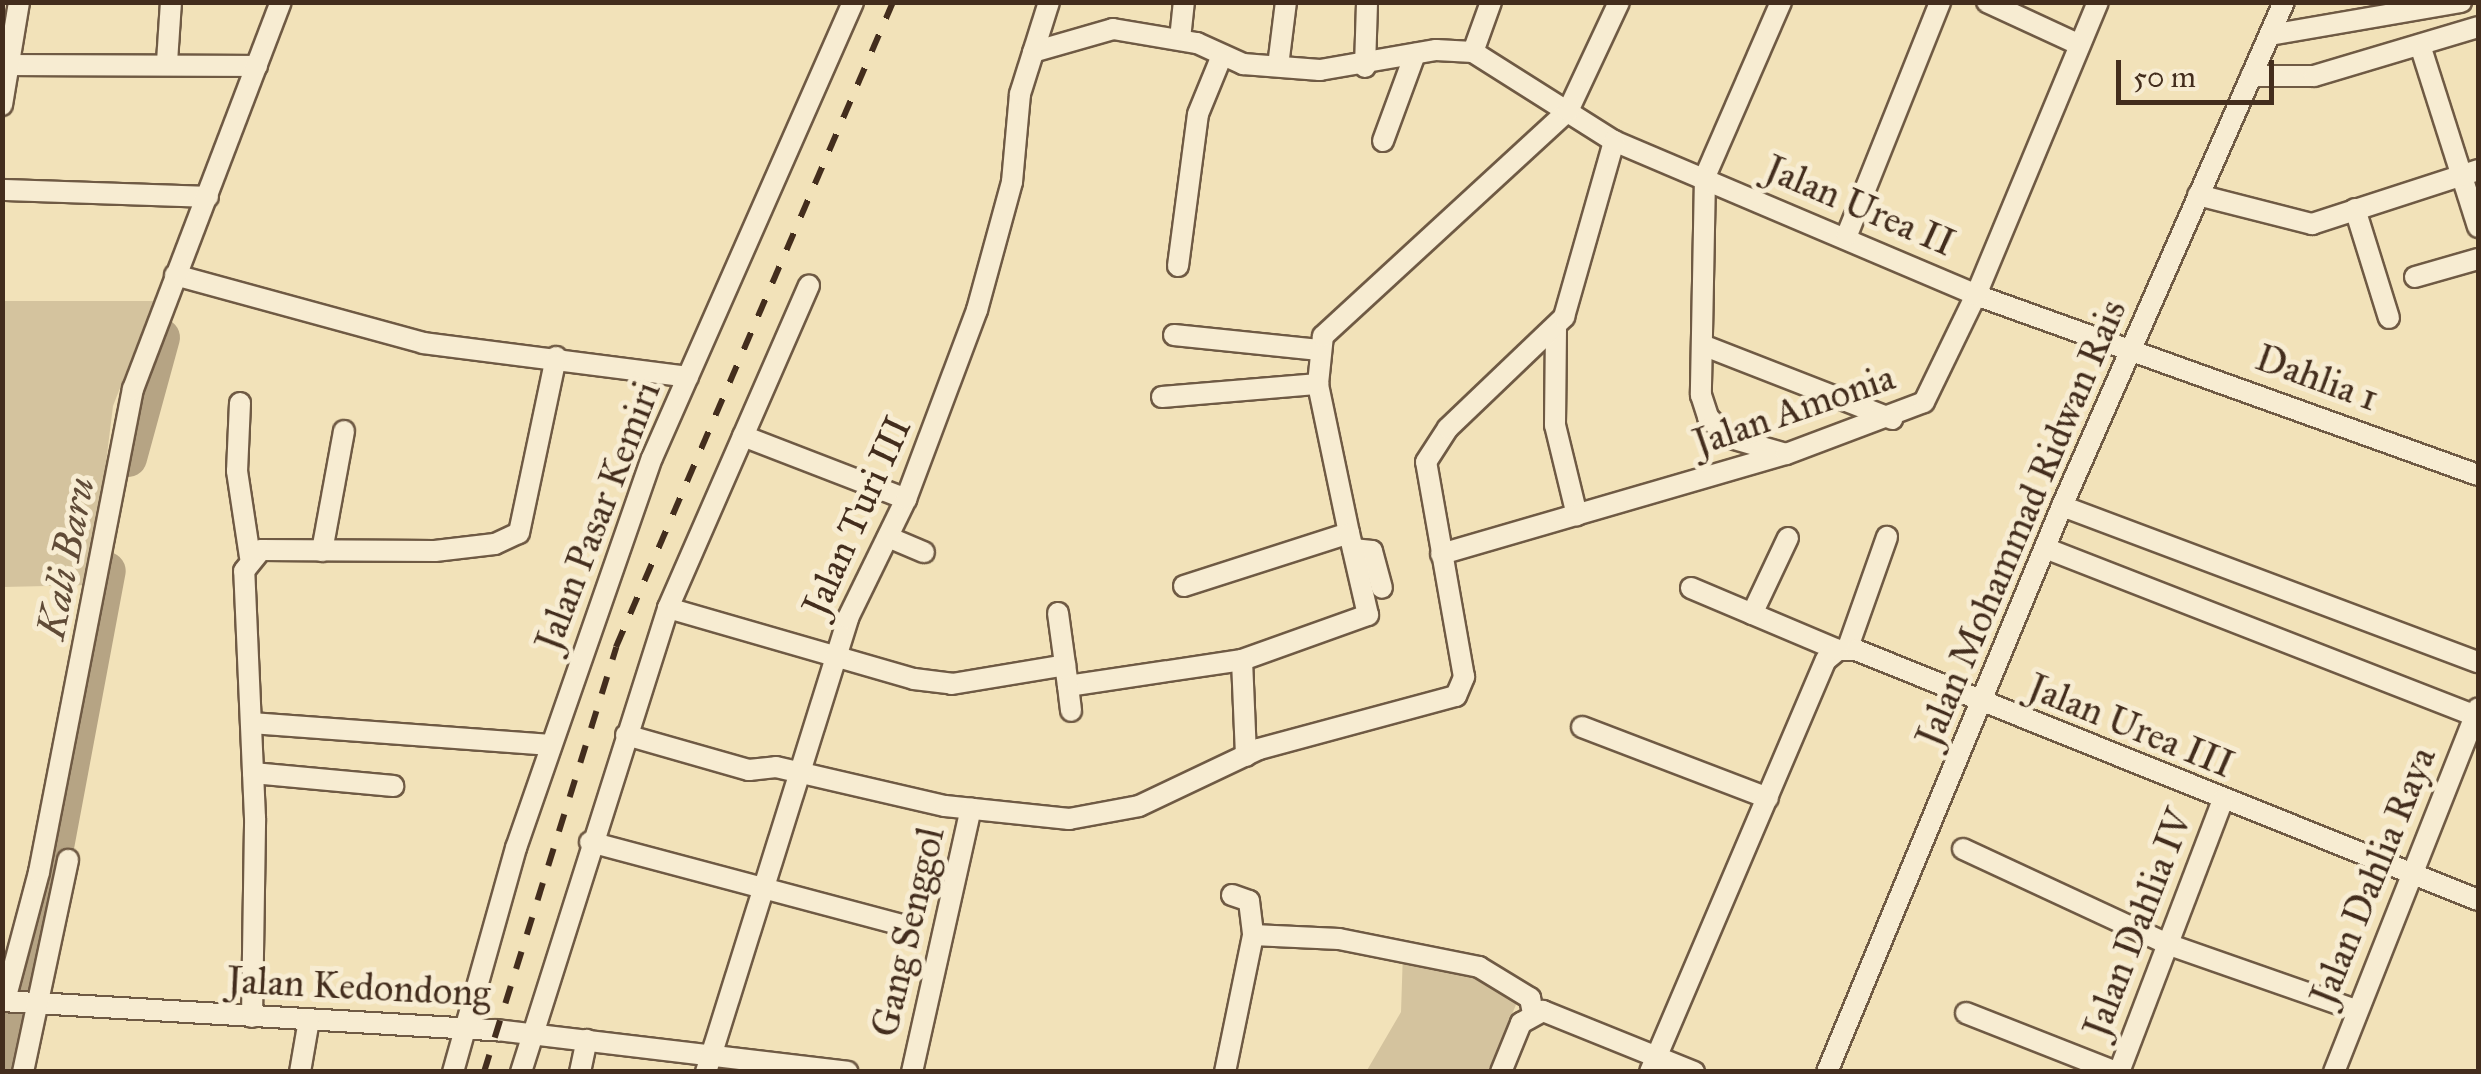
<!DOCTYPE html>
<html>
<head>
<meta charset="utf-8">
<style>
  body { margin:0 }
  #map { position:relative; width:2481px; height:1074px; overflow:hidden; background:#f2e2b9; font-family:"IM FELL Great Primer",serif }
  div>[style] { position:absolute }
  .green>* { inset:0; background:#d4c39e }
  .river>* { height:38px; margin:-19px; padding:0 19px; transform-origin:19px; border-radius:19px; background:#b6a484 }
  .roads { filter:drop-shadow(2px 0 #6f5a44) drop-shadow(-2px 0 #6f5a44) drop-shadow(0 2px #6f5a44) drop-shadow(0 -2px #6f5a44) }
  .minor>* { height:20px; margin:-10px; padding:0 10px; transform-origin:10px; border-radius:10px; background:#f7ecd2 }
  .rail>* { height:6px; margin-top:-3px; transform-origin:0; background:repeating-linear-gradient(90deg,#432d1d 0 18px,transparent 0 36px) }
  span { translate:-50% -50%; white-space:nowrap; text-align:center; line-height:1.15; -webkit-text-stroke:10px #f7ecd2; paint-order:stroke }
  .street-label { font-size:38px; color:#432d1d }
  .water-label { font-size:40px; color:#604b37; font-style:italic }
  .frame { position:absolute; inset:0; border:5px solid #432d1d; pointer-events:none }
  .scale { position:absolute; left:2116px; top:60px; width:158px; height:45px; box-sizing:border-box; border:5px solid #432d1d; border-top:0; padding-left:12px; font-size:30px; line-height:35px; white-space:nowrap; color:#432d1d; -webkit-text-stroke:8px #f7ecd2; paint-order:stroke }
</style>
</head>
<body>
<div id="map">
  <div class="green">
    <i style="clip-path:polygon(2px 301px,154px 301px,113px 406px,91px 585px,3px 587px)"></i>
    <i style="clip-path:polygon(1403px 951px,1462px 962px,1518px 1000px,1488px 1071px,1366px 1072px,1401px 1012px)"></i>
  </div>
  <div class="river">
    <i style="left:128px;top:458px;width:125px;rotate:-74.7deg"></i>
    <i style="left:2px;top:1067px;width:102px;rotate:-72.8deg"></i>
    <i style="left:32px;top:970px;width:406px;rotate:-79.4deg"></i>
  </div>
  <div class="roads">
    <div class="minor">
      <i style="left:1781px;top:2px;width:191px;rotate:113.5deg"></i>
      <i style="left:1705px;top:177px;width:218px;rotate:91.1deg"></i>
      <i style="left:1701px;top:395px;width:23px;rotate:72deg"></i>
      <i style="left:1708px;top:417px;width:28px;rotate:46deg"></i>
      <i style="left:1727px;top:437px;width:61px;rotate:16.1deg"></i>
      <i style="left:1987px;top:2px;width:102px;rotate:24.8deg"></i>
      <i style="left:2270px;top:35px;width:194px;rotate:-9.8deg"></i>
      <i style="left:1180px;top:39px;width:37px;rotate:-84deg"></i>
      <i style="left:2420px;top:45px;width:191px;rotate:72.3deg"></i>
      <i style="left:1033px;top:52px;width:83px;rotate:-16deg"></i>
      <i style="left:1113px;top:29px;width:85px;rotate:9.5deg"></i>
      <i style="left:1197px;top:43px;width:51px;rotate:24.5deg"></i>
      <i style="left:1243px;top:64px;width:77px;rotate:4.5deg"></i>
      <i style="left:1320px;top:70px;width:118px;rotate:-9.8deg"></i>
      <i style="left:1436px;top:50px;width:37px;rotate:3deg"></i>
      <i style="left:1473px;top:52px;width:167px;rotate:32.3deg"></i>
      <i style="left:1614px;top:141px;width:393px;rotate:23deg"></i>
      <i style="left:1976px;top:295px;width:533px;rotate:19.73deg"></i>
      <i style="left:1473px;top:52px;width:53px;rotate:-70.2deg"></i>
      <i style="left:167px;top:62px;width:60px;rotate:-86.2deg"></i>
      <i style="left:12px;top:65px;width:245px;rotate:0.2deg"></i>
      <i style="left:1278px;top:66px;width:64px;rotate:-82.9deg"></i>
      <i style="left:1365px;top:67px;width:65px;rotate:-88.2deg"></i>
      <i style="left:2251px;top:76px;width:63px"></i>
      <i style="left:2314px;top:76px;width:171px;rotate:-16.6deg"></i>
      <i style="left:2px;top:105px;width:104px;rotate:-80.6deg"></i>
      <i style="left:1383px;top:141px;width:93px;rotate:-69.8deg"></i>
      <i style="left:2px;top:190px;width:206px;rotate:1.9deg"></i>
      <i style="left:2198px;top:195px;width:118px;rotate:14.3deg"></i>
      <i style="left:2312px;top:224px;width:175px;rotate:-18deg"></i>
      <i style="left:2355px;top:209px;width:114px;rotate:72.7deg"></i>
      <i style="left:1847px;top:235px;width:251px;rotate:-68.2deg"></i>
      <i style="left:1178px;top:266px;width:153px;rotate:-82.5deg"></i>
      <i style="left:1198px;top:114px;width:61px;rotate:-67.7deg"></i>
      <i style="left:175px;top:275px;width:257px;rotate:15.3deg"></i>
      <i style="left:423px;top:343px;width:267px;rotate:7.3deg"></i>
      <i style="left:2415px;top:277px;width:66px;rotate:-15.9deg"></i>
      <i style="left:1556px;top:329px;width:96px;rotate:90.6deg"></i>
      <i style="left:1555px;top:425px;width:93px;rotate:76.3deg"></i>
      <i style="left:1174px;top:335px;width:146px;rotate:5.9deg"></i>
      <i style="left:1705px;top:346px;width:201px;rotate:21.3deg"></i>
      <i style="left:1162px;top:397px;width:157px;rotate:-4.8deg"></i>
      <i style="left:240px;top:403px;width:68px;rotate:92.5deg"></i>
      <i style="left:237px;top:471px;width:87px;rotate:81.4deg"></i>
      <i style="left:743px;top:436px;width:175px;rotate:21.1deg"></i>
      <i style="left:2062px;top:506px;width:444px;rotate:20.6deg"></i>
      <i style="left:888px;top:537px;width:39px;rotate:23deg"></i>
      <i style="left:2045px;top:548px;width:462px;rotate:21.3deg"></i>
      <i style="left:1353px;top:549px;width:19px;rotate:6deg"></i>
      <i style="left:1372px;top:551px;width:38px;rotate:75deg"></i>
      <i style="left:322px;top:551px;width:122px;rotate:-79.6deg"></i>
      <i style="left:1441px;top:554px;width:359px;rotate:-16.2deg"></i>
      <i style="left:1786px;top:454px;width:147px;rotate:-20.6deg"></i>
      <i style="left:1924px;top:402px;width:119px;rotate:-64.1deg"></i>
      <i style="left:1976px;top:295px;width:317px;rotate:-67.4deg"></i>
      <i style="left:1184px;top:586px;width:173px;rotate:-17.8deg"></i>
      <i style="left:1349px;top:533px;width:152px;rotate:-101.8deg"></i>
      <i style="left:1318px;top:384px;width:48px;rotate:-84.1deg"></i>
      <i style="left:1323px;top:336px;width:333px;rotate:-42.6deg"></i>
      <i style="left:1568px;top:111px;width:120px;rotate:-64.9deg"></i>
      <i style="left:1691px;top:588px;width:160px;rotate:22.9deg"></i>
      <i style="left:668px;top:608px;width:256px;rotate:16.1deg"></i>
      <i style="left:914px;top:679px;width:38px;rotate:7deg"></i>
      <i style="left:952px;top:684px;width:115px;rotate:-9.5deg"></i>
      <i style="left:1058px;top:613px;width:74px;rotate:82.2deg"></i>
      <i style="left:1068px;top:686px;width:176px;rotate:-8.5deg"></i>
      <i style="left:1242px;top:660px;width:134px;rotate:-19.7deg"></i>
      <i style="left:1368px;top:615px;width:84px;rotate:-103deg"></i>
      <i style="left:1752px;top:614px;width:84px;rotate:-64.7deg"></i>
      <i style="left:1847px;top:650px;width:120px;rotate:-70.5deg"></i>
      <i style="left:1242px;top:660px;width:96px;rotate:87.6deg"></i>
      <i style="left:1068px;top:686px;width:25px;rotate:83deg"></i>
      <i style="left:251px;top:723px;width:301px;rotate:4.2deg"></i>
      <i style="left:1582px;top:727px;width:199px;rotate:20.9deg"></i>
      <i style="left:626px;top:735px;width:128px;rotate:15.9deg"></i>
      <i style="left:749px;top:770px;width:27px;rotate:-6deg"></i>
      <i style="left:776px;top:767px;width:173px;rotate:13deg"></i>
      <i style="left:945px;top:806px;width:125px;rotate:6deg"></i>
      <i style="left:1069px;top:819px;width:71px;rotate:-10.5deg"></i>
      <i style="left:1139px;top:806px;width:133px;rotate:-25.4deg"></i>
      <i style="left:1259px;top:749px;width:204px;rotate:-15.1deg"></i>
      <i style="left:1456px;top:696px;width:21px;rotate:-67deg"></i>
      <i style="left:1464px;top:677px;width:218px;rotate:-100deg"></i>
      <i style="left:1426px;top:462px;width:40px;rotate:-57.1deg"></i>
      <i style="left:1448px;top:428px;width:161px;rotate:-43.7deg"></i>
      <i style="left:1564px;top:317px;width:183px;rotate:-74.1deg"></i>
      <i style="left:253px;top:773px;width:141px;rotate:5.3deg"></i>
      <i style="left:590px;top:842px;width:326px;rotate:14.9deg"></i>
      <i style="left:1963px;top:849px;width:228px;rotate:24.9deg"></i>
      <i style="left:2170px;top:945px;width:197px;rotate:19.3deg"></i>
      <i style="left:1232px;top:895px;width:18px;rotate:19deg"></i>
      <i style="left:1249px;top:901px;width:34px;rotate:83deg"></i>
      <i style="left:5px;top:1000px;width:132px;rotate:-75.1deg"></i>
      <i style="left:39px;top:872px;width:492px;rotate:-79deg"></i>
      <i style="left:133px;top:389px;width:414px;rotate:-69.1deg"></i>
      <i style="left:2px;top:1001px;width:496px;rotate:3.4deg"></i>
      <i style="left:497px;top:1030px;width:353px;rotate:6.8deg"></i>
      <i style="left:1966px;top:1013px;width:161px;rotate:21.5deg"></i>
      <i style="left:252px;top:1017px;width:199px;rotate:-89.1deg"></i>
      <i style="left:255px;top:818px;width:247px;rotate:-92.5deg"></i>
      <i style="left:244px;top:571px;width:27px;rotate:-51deg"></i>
      <i style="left:261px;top:550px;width:174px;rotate:0.3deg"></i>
      <i style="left:435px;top:551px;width:60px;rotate:-6.7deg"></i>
      <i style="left:495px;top:544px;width:26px;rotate:-25deg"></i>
      <i style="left:519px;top:533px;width:180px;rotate:-78.1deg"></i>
      <i style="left:23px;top:1072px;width:217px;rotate:-78deg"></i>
      <i style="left:300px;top:1072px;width:53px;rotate:-80.2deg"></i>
      <i style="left:453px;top:1072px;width:233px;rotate:-74.3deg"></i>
      <i style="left:516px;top:848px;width:413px;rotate:-70.8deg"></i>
      <i style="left:652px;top:458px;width:498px;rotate:-66.2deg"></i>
      <i style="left:521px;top:1072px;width:487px;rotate:-72.4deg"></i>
      <i style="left:668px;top:608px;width:352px;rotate:-66.4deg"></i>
      <i style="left:580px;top:1072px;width:33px;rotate:-78deg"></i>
      <i style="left:706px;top:1072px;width:476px;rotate:-72.6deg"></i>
      <i style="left:848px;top:618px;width:132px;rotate:-64deg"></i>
      <i style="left:906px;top:499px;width:202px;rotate:-69.4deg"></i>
      <i style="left:977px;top:310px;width:133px;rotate:-74.7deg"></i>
      <i style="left:1012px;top:182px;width:88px;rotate:-84.8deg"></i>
      <i style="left:1020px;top:94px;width:96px;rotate:-72.5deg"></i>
      <i style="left:912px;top:1072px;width:270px;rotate:-77.4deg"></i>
      <i style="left:1225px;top:1072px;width:140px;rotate:-78.4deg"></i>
      <i style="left:1253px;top:935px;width:86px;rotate:2.7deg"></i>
      <i style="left:1339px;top:939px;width:143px;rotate:11.3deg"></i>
      <i style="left:1479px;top:967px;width:60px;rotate:31.3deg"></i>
      <i style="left:1530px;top:998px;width:16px;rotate:79deg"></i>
      <i style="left:1501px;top:1072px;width:53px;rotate:-67.8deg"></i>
      <i style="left:1521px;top:1023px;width:25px;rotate:-29deg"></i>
      <i style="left:1543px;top:1011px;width:163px;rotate:22deg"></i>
      <i style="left:1650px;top:1072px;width:448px;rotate:-66.9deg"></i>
      <i style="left:1826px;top:660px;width:16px;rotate:-40deg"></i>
      <i style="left:1838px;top:650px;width:18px"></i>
      <i style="left:1856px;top:650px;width:670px;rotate:21.9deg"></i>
      <i style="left:1827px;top:1072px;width:613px;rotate:-67.45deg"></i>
      <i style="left:2062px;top:506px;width:551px;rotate:-66.23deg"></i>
      <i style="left:2119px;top:1072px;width:291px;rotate:-69.1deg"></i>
      <i style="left:2334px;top:1072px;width:391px;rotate:-68.4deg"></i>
    </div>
  </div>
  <div class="rail">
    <i style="left:484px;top:1072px;width:445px;rotate:-72.7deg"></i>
    <i style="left:616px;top:647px;width:702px;rotate:-66.76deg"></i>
  </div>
  <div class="street-label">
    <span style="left:1860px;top:206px;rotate:23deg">Jalan Urea II</span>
    <span style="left:2317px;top:378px;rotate:20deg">Dahlia 1</span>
    <span style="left:1794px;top:410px;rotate:-19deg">Jalan Amonia</span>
    <span style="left:598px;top:516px;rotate:-69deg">Jalan Pasar Kemiri</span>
    <span style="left:857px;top:516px;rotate:-66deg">Jalan Turi III</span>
    <span style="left:2021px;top:523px;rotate:-67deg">Jalan Mohammad Ridwan Rais</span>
    <span style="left:2131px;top:726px;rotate:22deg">Jalan Urea III</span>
    <span style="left:2373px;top:876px;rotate:-68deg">Jalan Dahlia Raya</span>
    <span style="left:2138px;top:923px;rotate:-69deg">Jalan Dahlia IV</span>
    <span style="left:908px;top:932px;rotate:-77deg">Gang Senggol</span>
    <span style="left:359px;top:987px;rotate:3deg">Jalan Kedondong</span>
  </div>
  <div class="water-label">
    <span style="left:66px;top:558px;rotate:-79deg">Kali Baru</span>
  </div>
  <div class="frame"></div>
  <div class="scale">50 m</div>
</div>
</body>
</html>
